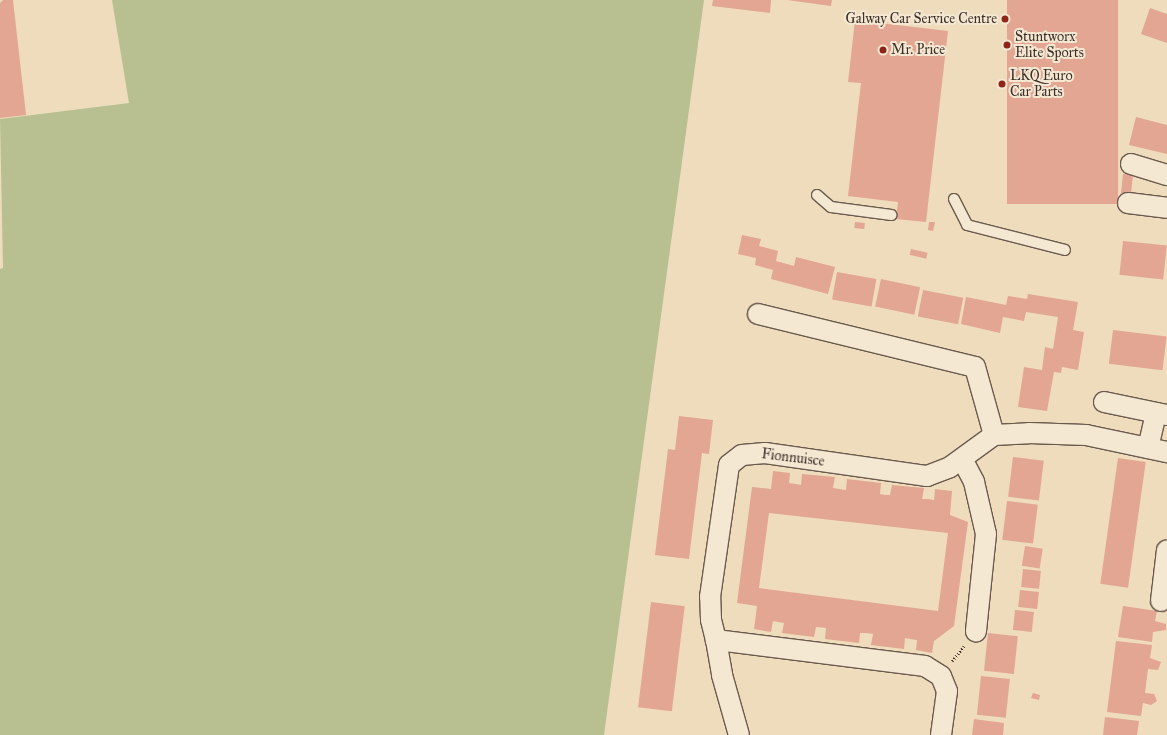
<!DOCTYPE html>
<html>
<head>
<meta charset="utf-8">
<style>
  body { margin:0 }
  #map { position:relative; width:1167px; height:735px; overflow:hidden; background:#efdcbc; font-family:"IM FELL Great Primer",serif }
  div>[style] { position:absolute }
  .green>* { inset:0; background:#b8c092 }
  .building>* { inset:0; background:#e2a692; transform-origin:0 0 }
  .path>* { height:2.5px; margin-top:-1.25px; transform-origin:0; background:repeating-linear-gradient(90deg,#3d2f28 0 1px,transparent 0 3px) }
  .roads { filter:drop-shadow(1px 0 #6a5a4d) drop-shadow(-1px 0 #6a5a4d) drop-shadow(0 1px #6a5a4d) drop-shadow(0 -1px #6a5a4d) }
  .service>* { height:10px; margin:-5px; padding:0 5px; transform-origin:5px; border-radius:5px; background:#f5e8d3 }
  .minor>* { height:20px; margin:-10px; padding:0 10px; transform-origin:10px; border-radius:10px; background:#f5e8d3 }
  .dots>* { width:11px; height:11px; translate:-50% -50%; box-sizing:border-box; border:2px solid #f5e8d3; border-radius:50% }
  span { translate:-50% -50%; white-space:nowrap; text-align:center; line-height:1.15; -webkit-text-stroke:4px #f5e8d3; paint-order:stroke }
  .poi-label { font-size:14px; color:#3d2f28 }
  .right { translate:-100% -50%; text-align:right }
  .left { translate:0 -50%; text-align:left }
  .street-label { font-size:14px; color:#3d2f28 }
</style>
</head>
<body>
<div id="map">
  <div class="green">
    <i style="clip-path:polygon(112px 0,704px 0,604px 735px,0 735px,0 269px,3px 268px,0 119px,129px 103px)"></i>
  </div>
  <div class="building">
    <i style="clip-path:polygon(3px 0,13px 0,26px 115px,0 118px,0 3px)"></i>
    <i style="clip-path:polygon(713px 0,771px 0,770px 13px,712px 6px)"></i>
    <i style="clip-path:polygon(787px 0,832px 0,831px 6px)"></i>
    <i style="left:1007px;top:0;width:111px;height:204px"></i>
    <i style="clip-path:polygon(1150px 8px,1167px 14px,1167px 43px,1141px 34px)"></i>
    <i style="clip-path:polygon(855px 20px,948px 31px,926px 222px,896px 219px,898px 202px,848px 196px,861px 83px,848px 82px)"></i>
    <i style="clip-path:polygon(1136px 117px,1167px 125px,1167px 154px,1129px 145px)"></i>
    <i style="left:1123px;top:174px;width:10px;height:19px;rotate:6deg"></i>
    <i style="left:855px;top:222px;width:10px;height:6px;rotate:6deg"></i>
    <i style="clip-path:polygon(929px 222px,935px 222px,933px 231px,928px 230px)"></i>
    <i style="clip-path:polygon(742px 235px,761px 239px,759px 246px,778px 251px,776px 261px,794px 266px,796px 257px,835px 267px,828px 294px,771px 279px,773px 270px,755px 265px,756px 258px,738px 254px)"></i>
    <i style="left:1123px;top:241px;width:44px;height:34px;rotate:6deg"></i>
    <i style="left:911px;top:249px;width:17px;height:6px;rotate:13deg"></i>
    <i style="left:837px;top:272px;width:40px;height:28px;rotate:10deg"></i>
    <i style="left:881px;top:279px;width:40px;height:28px;rotate:12deg"></i>
    <i style="left:923px;top:290px;width:41px;height:27px;rotate:11deg"></i>
    <i style="clip-path:polygon(1028px 294px,1078px 302px,1073px 330px,1084px 332px,1078px 370px,1062px 367px,1061px 373px,1054px 372px,1047px 411px,1018px 407px,1024px 367px,1042px 370px,1045px 347px,1053px 349px,1058px 317px,1026px 312px,1024px 321px,1003px 317px,1000px 333px,961px 324px,966px 297px,1006px 305px,1008px 296px,1027px 299px)"></i>
    <i style="left:1113px;top:330px;width:54px;height:34px;rotate:7deg"></i>
    <i style="clip-path:polygon(679px 416px,713px 420px,709px 454px,702px 453px,689px 559px,655px 555px,668px 449px,675px 450px)"></i>
    <i style="left:1013px;top:457px;width:31px;height:40px;rotate:7deg"></i>
    <i style="left:1118px;top:458px;width:28px;height:127px;rotate:8deg"></i>
    <i style="clip-path:polygon(evenodd,773px 471px,790px 473px,789px 483px,796px 484px,801px 485px,802px 474px,835px 477px,833px 488px,846px 490px,847px 479px,881px 483px,880px 494px,885px 495px,890px 495px,892px 485px,924px 488px,922px 499px,928px 499px,934px 500px,935px 489px,952px 491px,950px 515px,968px 522px,954px 626px,934px 641px,932px 653px,916px 650px,917px 640px,910px 639px,905px 638px,904px 649px,871px 645px,873px 634px,866px 633px,860px 633px,859px 643px,825px 639px,826px 628px,816px 627px,814px 637px,782px 633px,784px 623px,778px 622px,773px 621px,771px 632px,754px 629px,757px 606px,737px 603px,752px 487px,771px 489px,773px 471px,769px 513px,948px 533px,938px 611px,759px 588px,769px 513px)"></i>
    <i style="left:1007px;top:501px;width:31px;height:39px;rotate:7deg"></i>
    <i style="left:1025px;top:546px;width:18px;height:20px;rotate:9deg"></i>
    <i style="left:1023px;top:569px;width:18px;height:18px;rotate:6deg"></i>
    <i style="left:1020px;top:590px;width:19px;height:17px;rotate:6deg"></i>
    <i style="left:651px;top:602px;width:34px;height:106px;rotate:7deg"></i>
    <i style="clip-path:polygon(1123px 606px,1157px 611px,1155px 621px,1166px 624px,1166px 630px,1153px 632px,1152px 642px,1118px 637px)"></i>
    <i style="left:1015px;top:610px;width:19px;height:20px;rotate:6deg"></i>
    <i style="left:988px;top:633px;width:30px;height:38px;rotate:6deg"></i>
    <i style="clip-path:polygon(1116px 641px,1152px 645px,1150px 658px,1161px 662px,1158px 670px,1148px 669px,1145px 693px,1154px 694px,1157px 701px,1151px 705px,1143px 703px,1141px 716px,1107px 712px)"></i>
    <i style="left:981px;top:676px;width:29px;height:39px;rotate:6deg"></i>
    <i style="clip-path:polygon(1033px 693px,1040px 695px,1039px 700px,1031px 698px)"></i>
    <i style="clip-path:polygon(1105px 717px,1139px 721px,1137px 735px,1103px 735px)"></i>
    <i style="clip-path:polygon(974px 719px,1004px 723px,1003px 735px,972px 735px)"></i>
  </div>
  <div class="path">
    <i style="left:952px;top:661px;width:19px;rotate:-51deg"></i>
  </div>
  <div class="roads">
    <div class="service">
      <i style="left:817px;top:195px;width:18px;rotate:41deg"></i>
      <i style="left:831px;top:207px;width:61px;rotate:7.6deg"></i>
      <i style="left:954px;top:199px;width:29px;rotate:63deg"></i>
      <i style="left:967px;top:225px;width:101px;rotate:14.3deg"></i>
    </div>
    <div class="minor">
      <i style="left:1131px;top:164px;width:38px;rotate:17deg"></i>
      <i style="left:1128px;top:203px;width:39px;rotate:7deg"></i>
      <i style="left:758px;top:314px;width:223px;rotate:13.7deg"></i>
      <i style="left:975px;top:367px;width:71px;rotate:74.4deg"></i>
      <i style="left:1104px;top:402px;width:64px;rotate:11.7deg"></i>
      <i style="left:1148px;top:448px;width:36px;rotate:-77deg"></i>
      <i style="left:962px;top:459px;width:26px;rotate:62deg"></i>
      <i style="left:974px;top:482px;width:53px;rotate:77deg"></i>
      <i style="left:986px;top:534px;width:98px;rotate:95.9deg"></i>
      <i style="left:1161px;top:601px;width:51px;rotate:-83.3deg"></i>
      <i style="left:716px;top:640px;width:36px;rotate:80deg"></i>
      <i style="left:722px;top:675px;width:62px;rotate:74.2deg"></i>
      <i style="left:941px;top:735px;width:44px;rotate:-82.2deg"></i>
      <i style="left:947px;top:691px;width:16px;rotate:-112deg"></i>
      <i style="left:941px;top:676px;width:19px;rotate:-148deg"></i>
      <i style="left:925px;top:666px;width:211px;rotate:-172.9deg"></i>
      <i style="left:716px;top:640px;width:21px;rotate:-104deg"></i>
      <i style="left:711px;top:620px;width:23px;rotate:-92deg"></i>
      <i style="left:710px;top:597px;width:133px;rotate:-81.8deg"></i>
      <i style="left:729px;top:465px;width:16px;rotate:-38deg"></i>
      <i style="left:742px;top:455px;width:23px;rotate:-5deg"></i>
      <i style="left:765px;top:453px;width:164px;rotate:8.1deg"></i>
      <i style="left:927px;top:476px;width:25px;rotate:-21deg"></i>
      <i style="left:950px;top:467px;width:54px;rotate:-36deg"></i>
      <i style="left:994px;top:435px;width:35px;rotate:-3deg"></i>
      <i style="left:1029px;top:433px;width:57px;rotate:2deg"></i>
      <i style="left:1086px;top:435px;width:83px;rotate:11.9deg"></i>
    </div>
  </div>
  <div class="dots">
    <i style="left:1005px;top:19px;background:#8f2418"></i>
    <i style="left:1007px;top:45px;background:#8f2418"></i>
    <i style="left:883px;top:50px;background:#8f2418"></i>
    <i style="left:1002px;top:84px;background:#8f2418"></i>
  </div>
  <div class="poi-label">
    <span class="right" style="left:997px;top:19px">Galway Car Service Centre</span>
    <span class="left" style="left:1015px;top:45px">Stuntworx<br>Elite Sports</span>
    <span class="left" style="left:891px;top:50px">Mr. Price</span>
    <span class="left" style="left:1010px;top:84px">LKQ Euro<br>Car Parts</span>
  </div>
  <div class="street-label">
    <span style="left:793px;top:458px;rotate:7deg">Fionnuisce</span>
  </div>
</div>
</body>
</html>
